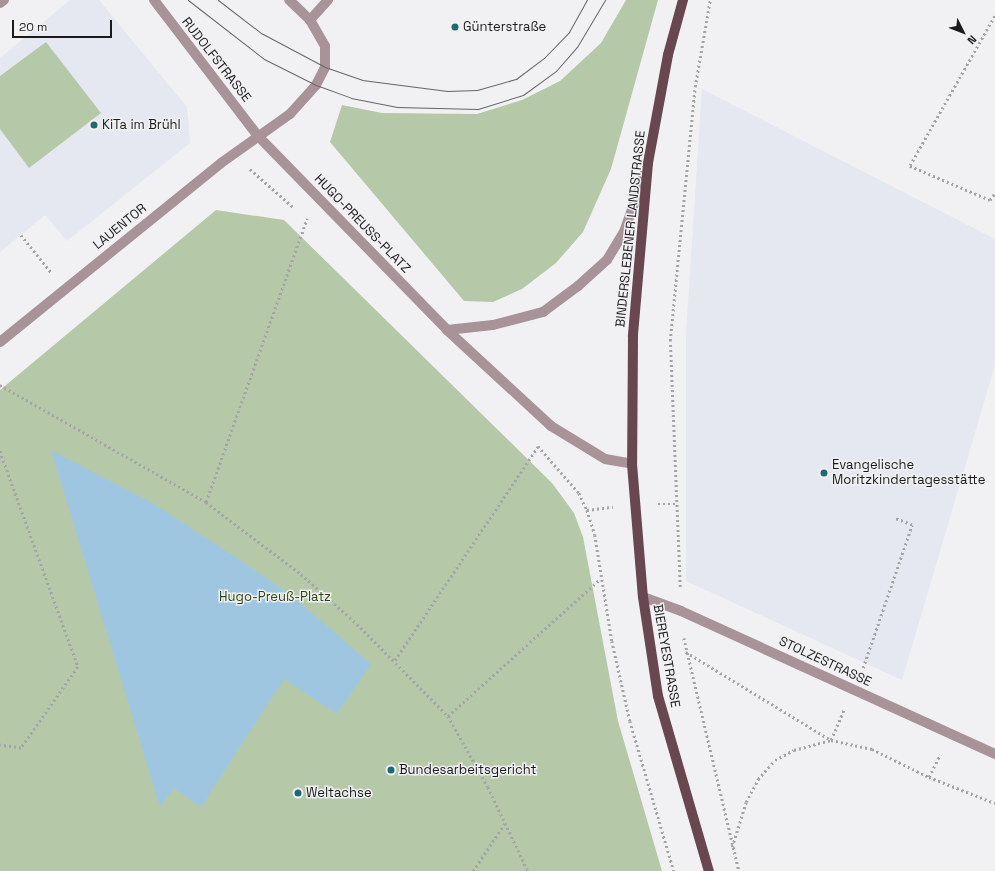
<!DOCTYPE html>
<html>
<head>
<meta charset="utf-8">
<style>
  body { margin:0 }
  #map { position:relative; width:995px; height:871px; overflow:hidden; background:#f1f1f4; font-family:"Space Grotesk",sans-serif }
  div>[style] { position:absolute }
  .built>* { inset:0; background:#e5e7f1 }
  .green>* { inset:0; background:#b5c9a9 }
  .water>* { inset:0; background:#9fc6e0 }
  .path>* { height:2.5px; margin-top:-1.25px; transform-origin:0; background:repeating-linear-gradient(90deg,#a4a4a6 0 2px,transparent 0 5px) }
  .minor>* { height:10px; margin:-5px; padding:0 5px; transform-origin:5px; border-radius:5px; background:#a89398 }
  .major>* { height:10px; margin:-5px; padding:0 5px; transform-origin:5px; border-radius:5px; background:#684750 }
  .tram>* { height:1px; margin:-0.5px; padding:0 0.5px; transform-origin:0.5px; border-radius:0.5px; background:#676769 }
  .dots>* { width:11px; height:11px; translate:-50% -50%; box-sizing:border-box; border:2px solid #f1f1f4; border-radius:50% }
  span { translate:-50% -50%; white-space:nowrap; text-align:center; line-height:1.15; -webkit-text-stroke:3px #f1f1f4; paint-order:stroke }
  .poi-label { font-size:13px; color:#1a1a1b }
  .left { translate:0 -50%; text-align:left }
  .street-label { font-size:13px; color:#1a1a1b }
  .park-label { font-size:13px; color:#294611 }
  .north { position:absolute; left:943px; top:12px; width:40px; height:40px; -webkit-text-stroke:3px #f1f1f4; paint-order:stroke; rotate:132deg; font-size:11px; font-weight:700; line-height:16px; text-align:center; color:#1a1a1b }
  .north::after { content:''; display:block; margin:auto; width:14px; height:18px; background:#1a1a1b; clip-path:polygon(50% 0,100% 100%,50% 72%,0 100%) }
  .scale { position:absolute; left:12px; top:20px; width:100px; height:18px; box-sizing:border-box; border:2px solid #1a1a1b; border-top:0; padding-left:5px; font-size:12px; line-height:14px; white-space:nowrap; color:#1a1a1b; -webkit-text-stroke:3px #f1f1f4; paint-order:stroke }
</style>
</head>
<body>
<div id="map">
  <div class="built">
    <i style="clip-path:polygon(70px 0,99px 0,187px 107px,190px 143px,67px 241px,45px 215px,0 252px,0 58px)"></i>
    <i style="clip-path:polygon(702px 89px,995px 239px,995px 365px,902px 680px,686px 581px,686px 334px)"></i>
  </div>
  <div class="green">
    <i style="clip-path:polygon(626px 0,658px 0,611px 169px,583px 232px,556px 263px,522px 289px,493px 302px,464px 301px,330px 142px,342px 105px,382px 113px,477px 114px,522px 100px,560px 81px,601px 43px)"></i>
    <i style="clip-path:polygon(46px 42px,101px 113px,29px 168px,0 129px,0 76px)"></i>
    <i style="clip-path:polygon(216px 210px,284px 220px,552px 483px,574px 513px,583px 537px,618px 721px,662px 871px,0 871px,0 390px)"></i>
  </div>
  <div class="water">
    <i style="clip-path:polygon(51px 450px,154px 504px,231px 554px,292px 596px,371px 664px,337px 714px,284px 679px,201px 807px,174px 788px,160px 807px)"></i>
  </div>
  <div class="path">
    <i style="left:995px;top:16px;width:172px;rotate:119.5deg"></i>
    <i style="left:910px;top:166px;width:87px;rotate:23deg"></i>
    <i style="left:990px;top:200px;width:9px;rotate:-54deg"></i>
    <i style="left:250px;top:169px;width:57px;rotate:41.5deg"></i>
    <i style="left:21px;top:235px;width:48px;rotate:51deg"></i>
    <i style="left:0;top:385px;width:237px;rotate:29.6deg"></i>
    <i style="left:206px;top:502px;width:119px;rotate:37.2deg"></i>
    <i style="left:301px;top:574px;width:75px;rotate:41.8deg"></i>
    <i style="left:357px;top:624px;width:129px;rotate:45.3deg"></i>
    <i style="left:448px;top:716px;width:81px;rotate:60.6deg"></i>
    <i style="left:488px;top:787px;width:93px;rotate:64.5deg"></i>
    <i style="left:538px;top:446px;width:62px;rotate:48.9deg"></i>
    <i style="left:579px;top:493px;width:19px;rotate:65deg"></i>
    <i style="left:587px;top:510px;width:26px;rotate:72deg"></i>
    <i style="left:595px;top:535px;width:107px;rotate:80.9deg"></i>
    <i style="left:612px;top:641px;width:82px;rotate:77.3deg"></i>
    <i style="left:630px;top:721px;width:156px;rotate:73.7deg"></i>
    <i style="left:0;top:451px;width:230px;rotate:70.1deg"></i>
    <i style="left:78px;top:667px;width:99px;rotate:125.1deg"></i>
    <i style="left:21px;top:748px;width:21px;rotate:-172deg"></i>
    <i style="left:206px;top:502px;width:301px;rotate:-70.4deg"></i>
    <i style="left:658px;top:504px;width:20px"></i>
    <i style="left:587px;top:510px;width:26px;rotate:-7deg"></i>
    <i style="left:680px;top:587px;width:246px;rotate:-92.3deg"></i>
    <i style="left:670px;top:341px;width:255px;rotate:-84.4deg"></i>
    <i style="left:695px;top:87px;width:88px;rotate:-80.2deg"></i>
    <i style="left:684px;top:638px;width:239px;rotate:76.7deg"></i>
    <i style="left:686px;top:652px;width:170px;rotate:31.3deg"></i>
    <i style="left:395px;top:660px;width:257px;rotate:-56.2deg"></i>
    <i style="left:863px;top:668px;width:151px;rotate:-71.1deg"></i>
    <i style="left:912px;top:525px;width:19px;rotate:-159deg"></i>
    <i style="left:448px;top:716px;width:205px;rotate:-42deg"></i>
    <i style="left:831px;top:740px;width:34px;rotate:-67deg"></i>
    <i style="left:929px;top:777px;width:25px;rotate:-64deg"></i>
    <i style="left:732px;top:847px;width:47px;rotate:-72.7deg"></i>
    <i style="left:746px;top:802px;width:26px;rotate:-62deg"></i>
    <i style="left:758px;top:779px;width:25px;rotate:-48deg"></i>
    <i style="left:775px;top:760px;width:21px;rotate:-28deg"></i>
    <i style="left:794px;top:750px;width:38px;rotate:-15deg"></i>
    <i style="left:831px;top:740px;width:42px;rotate:12.4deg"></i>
    <i style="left:872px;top:749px;width:64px;rotate:26.2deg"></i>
    <i style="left:929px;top:777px;width:71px;rotate:21.5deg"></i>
    <i style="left:473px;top:871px;width:58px;rotate:-56.3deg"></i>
  </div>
  <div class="minor">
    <i style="left:154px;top:0;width:171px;rotate:52.6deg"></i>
    <i style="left:258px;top:136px;width:271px;rotate:45.7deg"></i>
    <i style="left:447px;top:330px;width:142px;rotate:42.7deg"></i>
    <i style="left:551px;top:426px;width:63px;rotate:31.4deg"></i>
    <i style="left:605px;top:459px;width:27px;rotate:10deg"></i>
    <i style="left:0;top:3px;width:5px;rotate:-37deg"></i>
    <i style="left:310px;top:20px;width:27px;rotate:-48deg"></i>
    <i style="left:447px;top:330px;width:46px;rotate:-6.2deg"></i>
    <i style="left:493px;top:325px;width:52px;rotate:-14.6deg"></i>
    <i style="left:543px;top:312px;width:44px;rotate:-36.6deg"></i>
    <i style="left:578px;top:286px;width:39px;rotate:-42deg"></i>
    <i style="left:607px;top:260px;width:33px;rotate:-59deg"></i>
    <i style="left:624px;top:232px;width:66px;rotate:-70.5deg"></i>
    <i style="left:0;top:342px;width:284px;rotate:-39deg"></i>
    <i style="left:221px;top:163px;width:85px;rotate:-35.4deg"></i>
    <i style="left:290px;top:114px;width:39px;rotate:-48deg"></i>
    <i style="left:316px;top:85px;width:20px;rotate:-63deg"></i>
    <i style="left:325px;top:67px;width:21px;rotate:-90deg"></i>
    <i style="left:325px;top:46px;width:30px;rotate:-120deg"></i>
    <i style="left:310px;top:20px;width:29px;rotate:-136deg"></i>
    <i style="left:643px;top:597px;width:40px;rotate:20.2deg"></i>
    <i style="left:681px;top:611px;width:345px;rotate:24.5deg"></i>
  </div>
  <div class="major">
    <i style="left:683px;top:0;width:57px;rotate:105.3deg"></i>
    <i style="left:668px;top:55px;width:110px;rotate:100.5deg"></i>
    <i style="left:648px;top:163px;width:174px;rotate:95deg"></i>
    <i style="left:633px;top:336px;width:128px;rotate:90.4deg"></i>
    <i style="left:632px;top:464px;width:133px;rotate:85.3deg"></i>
    <i style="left:643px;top:597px;width:100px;rotate:81.4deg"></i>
    <i style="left:658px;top:696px;width:182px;rotate:73.8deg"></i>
  </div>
  <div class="tram">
    <i style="left:188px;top:0;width:96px;rotate:37.8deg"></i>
    <i style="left:264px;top:59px;width:58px;rotate:26.6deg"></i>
    <i style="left:316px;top:85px;width:37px;rotate:20deg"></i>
    <i style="left:351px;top:98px;width:47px;rotate:11.1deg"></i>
    <i style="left:397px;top:107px;width:81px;rotate:1.4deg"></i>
    <i style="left:478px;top:109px;width:47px;rotate:-17.3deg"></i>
    <i style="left:523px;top:95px;width:41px;rotate:-36deg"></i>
    <i style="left:556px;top:71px;width:32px;rotate:-49deg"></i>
    <i style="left:577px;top:47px;width:55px;rotate:-59.2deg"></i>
    <i style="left:218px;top:0;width:54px;rotate:37.5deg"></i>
    <i style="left:261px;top:33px;width:72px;rotate:28deg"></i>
    <i style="left:325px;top:67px;width:39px;rotate:19deg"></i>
    <i style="left:362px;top:80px;width:86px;rotate:7.4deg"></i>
    <i style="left:447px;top:91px;width:30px;rotate:-2deg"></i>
    <i style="left:477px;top:90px;width:41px;rotate:-15.8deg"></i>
    <i style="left:516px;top:79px;width:36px;rotate:-37deg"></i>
    <i style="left:545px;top:57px;width:35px;rotate:-46deg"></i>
    <i style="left:569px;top:32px;width:37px;rotate:-61deg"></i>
  </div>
  <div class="dots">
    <i style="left:455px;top:27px;background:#1d6a70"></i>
    <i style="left:94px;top:125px;background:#1d6a70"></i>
    <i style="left:824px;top:473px;background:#1d6a70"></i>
    <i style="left:391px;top:770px;background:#1d6a70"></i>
    <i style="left:298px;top:793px;background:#1d6a70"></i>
  </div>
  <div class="poi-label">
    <span class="left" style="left:463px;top:27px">Günterstraße</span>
    <span class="left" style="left:102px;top:125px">KiTa im Brühl</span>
    <span class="left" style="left:832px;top:473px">Evangelische<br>Moritzkindertagesstätte</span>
    <span class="left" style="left:399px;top:770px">Bundesarbeitsgericht</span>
    <span class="left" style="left:306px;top:793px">Weltachse</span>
  </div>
  <div class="street-label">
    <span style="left:216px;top:60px;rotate:52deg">RUDOLFSTRASSE</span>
    <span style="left:362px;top:224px;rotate:46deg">HUGO-PREUSS-PLATZ</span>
    <span style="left:120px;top:227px;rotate:-39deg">LAUENTOR</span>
    <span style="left:631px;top:229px;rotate:-84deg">BINDERSLEBENER LANDSTRASSE</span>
    <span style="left:666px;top:656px;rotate:80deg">BIEREYESTRASSE</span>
    <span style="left:825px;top:662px;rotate:25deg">STOLZESTRASSE</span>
  </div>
  <div class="park-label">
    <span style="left:275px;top:597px">Hugo-Preuß-Platz</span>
  </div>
  <div class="north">N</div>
  <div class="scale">20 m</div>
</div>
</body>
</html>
